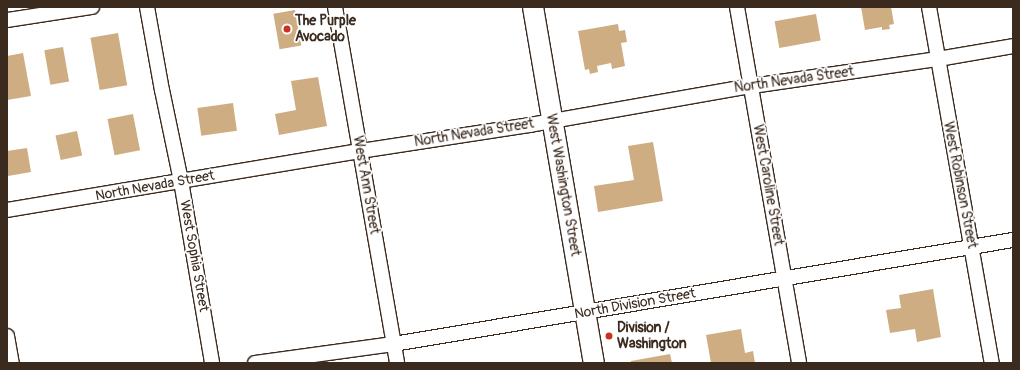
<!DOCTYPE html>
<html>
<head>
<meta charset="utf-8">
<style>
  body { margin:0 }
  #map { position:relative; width:1020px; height:370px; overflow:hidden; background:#fff; font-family:Pangolin,sans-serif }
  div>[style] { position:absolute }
  .building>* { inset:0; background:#cfad82; transform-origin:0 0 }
  .roads { filter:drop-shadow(1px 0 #3b2a1e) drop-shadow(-1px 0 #3b2a1e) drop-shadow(0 1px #3b2a1e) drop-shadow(0 -1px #3b2a1e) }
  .street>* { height:14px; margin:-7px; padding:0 7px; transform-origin:7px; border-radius:7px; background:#fff }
  .secondary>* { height:20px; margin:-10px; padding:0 10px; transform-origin:10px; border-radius:10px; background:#fff }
  .dots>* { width:11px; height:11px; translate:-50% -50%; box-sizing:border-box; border:2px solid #fff; border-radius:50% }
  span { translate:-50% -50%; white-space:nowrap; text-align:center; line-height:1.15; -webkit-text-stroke:3.5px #fff; paint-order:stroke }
  .poi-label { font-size:14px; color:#3b2a1e; font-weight:700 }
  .left { translate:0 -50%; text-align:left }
  .street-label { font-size:14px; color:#3b2a1e }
  .frame { position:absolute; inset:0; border:8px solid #3b2a1e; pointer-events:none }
</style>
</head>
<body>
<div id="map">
  <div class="building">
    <i style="clip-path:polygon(861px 7px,891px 7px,894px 24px,889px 25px,890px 29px,882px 30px,882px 27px,865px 30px)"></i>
    <i style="left:295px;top:10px;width:36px;height:22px;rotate:80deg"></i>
    <i style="left:816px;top:14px;width:27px;height:42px;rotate:80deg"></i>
    <i style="clip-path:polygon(618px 24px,619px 31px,625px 30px,627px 42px,621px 43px,625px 66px,612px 69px,611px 63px,597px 66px,598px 72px,590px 74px,589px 69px,585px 70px,578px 31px)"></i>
    <i style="left:118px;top:33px;width:53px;height:28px;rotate:80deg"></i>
    <i style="left:63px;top:47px;width:35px;height:19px;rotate:80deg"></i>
    <i style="clip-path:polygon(23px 53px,31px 96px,7px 100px,7px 56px)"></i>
    <i style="clip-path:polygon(318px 77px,327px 126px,279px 135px,275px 114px,296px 110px,291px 81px)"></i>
    <i style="left:233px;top:103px;width:28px;height:36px;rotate:82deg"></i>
    <i style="left:133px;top:114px;width:37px;height:26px;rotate:79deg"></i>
    <i style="left:77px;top:131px;width:25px;height:22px;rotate:78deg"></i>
    <i style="clip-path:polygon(653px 142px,663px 201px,598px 212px,594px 186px,634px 180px,628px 146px)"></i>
    <i style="clip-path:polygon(27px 148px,31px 172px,8px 176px,7px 151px)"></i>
    <i style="clip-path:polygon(933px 289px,941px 337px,917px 342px,915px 329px,890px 333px,886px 310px,901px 308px,899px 295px)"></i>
    <i style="clip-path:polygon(741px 329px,745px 353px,753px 351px,755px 363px,711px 363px,706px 335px)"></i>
    <i style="clip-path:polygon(670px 354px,672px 363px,631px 363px,631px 361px)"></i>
  </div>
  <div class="roads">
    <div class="street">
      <i style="left:147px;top:7px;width:84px;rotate:79.8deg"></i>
      <i style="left:162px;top:90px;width:93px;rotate:78.2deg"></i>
      <i style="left:181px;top:181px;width:185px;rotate:80.3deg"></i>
      <i style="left:335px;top:7px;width:361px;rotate:80.1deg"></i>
      <i style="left:737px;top:7px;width:361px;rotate:80.1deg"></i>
      <i style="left:929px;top:7px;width:362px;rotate:80deg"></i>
      <i style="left:7px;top:20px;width:86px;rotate:-8.7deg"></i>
      <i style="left:7px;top:210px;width:358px;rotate:-9.5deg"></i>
      <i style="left:360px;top:151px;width:172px;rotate:-8.7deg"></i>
      <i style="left:530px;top:125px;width:225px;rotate:-10deg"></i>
      <i style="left:752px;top:86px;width:188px;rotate:-8.3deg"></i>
      <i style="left:938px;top:59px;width:76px;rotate:-9.8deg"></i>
      <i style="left:7px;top:336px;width:27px;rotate:80deg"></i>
      <i style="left:255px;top:363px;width:140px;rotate:-7.8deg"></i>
      <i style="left:394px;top:344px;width:628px;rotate:-9.54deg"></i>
    </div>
    <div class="secondary">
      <i style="left:533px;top:7px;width:361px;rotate:80.3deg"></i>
    </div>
  </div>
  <div class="dots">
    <i style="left:287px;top:29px;background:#c8321e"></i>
    <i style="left:609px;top:336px;background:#c8321e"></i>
  </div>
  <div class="poi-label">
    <span class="left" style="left:295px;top:29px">The Purple<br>Avocado</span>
    <span class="left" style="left:617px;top:336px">Division /<br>Washington</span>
  </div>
  <div class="street-label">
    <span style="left:794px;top:80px;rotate:-8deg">North Nevada Street</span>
    <span style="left:474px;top:133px;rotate:-9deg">North Nevada Street</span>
    <span style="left:366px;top:185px;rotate:80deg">West Ann Street</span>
    <span style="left:563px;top:185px;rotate:80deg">West Washington Street</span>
    <span style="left:768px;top:185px;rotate:80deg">West Caroline Street</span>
    <span style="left:960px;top:185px;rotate:79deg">West Robinson Street</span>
    <span style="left:155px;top:186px;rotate:-10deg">North Nevada Street</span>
    <span style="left:194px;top:256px;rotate:80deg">West Sophia Street</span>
    <span style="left:635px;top:304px;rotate:-10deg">North Division Street</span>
  </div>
  <div class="frame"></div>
</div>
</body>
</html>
